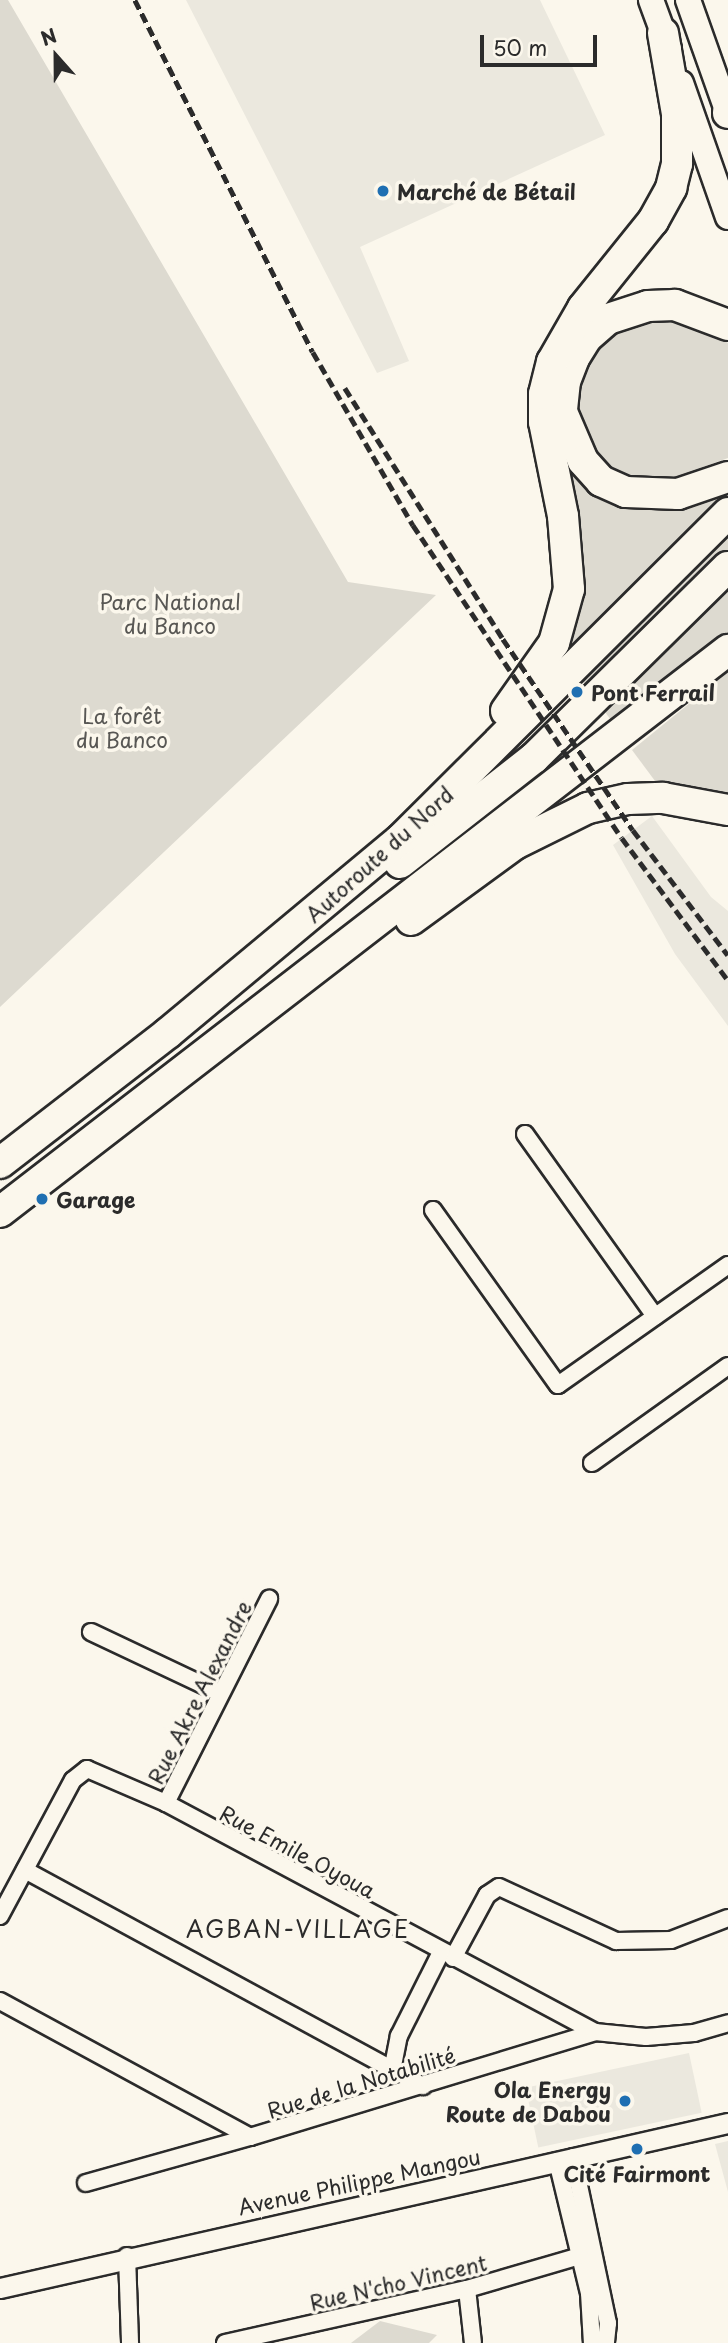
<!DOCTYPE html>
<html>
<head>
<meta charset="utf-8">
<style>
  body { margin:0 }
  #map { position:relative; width:728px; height:2343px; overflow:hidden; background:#fbf7ec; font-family:"Playpen Sans",sans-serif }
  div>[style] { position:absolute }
  .built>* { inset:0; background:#ebe8de; transform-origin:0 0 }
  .green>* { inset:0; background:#dddad0 }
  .roads { filter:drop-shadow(2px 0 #2b2b2b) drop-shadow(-2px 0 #2b2b2b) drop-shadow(0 2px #2b2b2b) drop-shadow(0 -2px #2b2b2b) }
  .minor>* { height:16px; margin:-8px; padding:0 8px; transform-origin:8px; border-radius:8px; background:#fbf7ec }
  .tertiary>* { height:19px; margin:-9.5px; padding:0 9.5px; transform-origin:9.5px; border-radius:9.5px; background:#fbf7ec }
  .primary>* { height:24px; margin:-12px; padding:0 12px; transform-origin:12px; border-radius:12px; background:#fbf7ec }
  .motorway>* { height:30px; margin:-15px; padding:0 15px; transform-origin:15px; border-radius:15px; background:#fbf7ec }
  .rail>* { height:4.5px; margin-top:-2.25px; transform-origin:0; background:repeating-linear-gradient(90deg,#2b2b2b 0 10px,transparent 0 15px) }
  .dots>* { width:19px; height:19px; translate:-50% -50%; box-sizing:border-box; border:4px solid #fbf7ec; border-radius:50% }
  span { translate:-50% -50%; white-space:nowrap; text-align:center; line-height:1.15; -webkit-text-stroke:7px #fbf7ec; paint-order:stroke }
  .poi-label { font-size:21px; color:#2b2b2b; font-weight:700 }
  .left { translate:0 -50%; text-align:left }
  .right { translate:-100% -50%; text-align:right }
  .park-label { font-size:21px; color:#585754 }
  .street-label { font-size:21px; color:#2b2b2b }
  .neighbourhood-label { font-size:23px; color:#2b2b2b; letter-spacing:2px }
  .north { position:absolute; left:21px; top:21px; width:70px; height:70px; -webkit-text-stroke:5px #fbf7ec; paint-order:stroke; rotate:339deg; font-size:19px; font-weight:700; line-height:28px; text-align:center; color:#2b2b2b }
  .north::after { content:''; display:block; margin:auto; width:24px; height:32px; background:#2b2b2b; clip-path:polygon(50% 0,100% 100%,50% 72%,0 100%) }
  .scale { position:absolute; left:480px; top:35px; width:117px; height:32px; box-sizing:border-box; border:4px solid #2b2b2b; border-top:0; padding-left:9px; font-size:21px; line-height:24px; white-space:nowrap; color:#2b2b2b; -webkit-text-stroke:5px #fbf7ec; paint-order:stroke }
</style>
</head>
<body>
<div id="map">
  <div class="built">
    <i style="clip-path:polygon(186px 0,540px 0,605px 135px,360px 247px,409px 361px,377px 373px)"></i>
    <i style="clip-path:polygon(652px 816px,711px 897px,728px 911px,728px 1026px,675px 954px,613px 845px)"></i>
    <i style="left:689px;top:2053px;width:61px;height:167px;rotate:78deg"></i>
    <i style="clip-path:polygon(728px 2141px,728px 2192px,715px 2144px)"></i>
  </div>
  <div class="green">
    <i style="clip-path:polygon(0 0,8px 0,348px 582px,436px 595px,0 1007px)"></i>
    <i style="clip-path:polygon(669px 312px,706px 324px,728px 343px,728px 458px,703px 467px,719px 497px,564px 653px,560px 454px,582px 362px,613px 326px)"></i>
    <i style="clip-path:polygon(728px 525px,728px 635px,613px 723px,579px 676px)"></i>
    <i style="clip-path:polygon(728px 672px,728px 802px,661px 789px,632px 750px)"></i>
    <i style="clip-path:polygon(380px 2321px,437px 2335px,429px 2343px,351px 2343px)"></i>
  </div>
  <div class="roads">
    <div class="minor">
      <i style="left:525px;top:1134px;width:224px;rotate:54.5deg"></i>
      <i style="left:433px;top:1210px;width:215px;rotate:54.5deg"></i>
      <i style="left:558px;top:1385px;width:208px;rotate:-35.2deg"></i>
      <i style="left:592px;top:1463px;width:167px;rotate:-35.5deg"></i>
      <i style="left:91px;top:1632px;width:143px;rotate:25.3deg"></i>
      <i style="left:166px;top:1803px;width:229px;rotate:-63.2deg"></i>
      <i style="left:25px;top:1870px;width:453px;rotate:28.5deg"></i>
      <i style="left:0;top:1916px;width:154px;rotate:-61.8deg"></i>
      <i style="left:73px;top:1780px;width:18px;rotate:-38deg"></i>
      <i style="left:87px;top:1769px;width:86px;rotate:23.3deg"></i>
      <i style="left:166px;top:1803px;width:486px;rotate:28.1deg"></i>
      <i style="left:595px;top:2032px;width:51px;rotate:5.6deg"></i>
      <i style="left:646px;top:2037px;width:48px;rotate:-4.8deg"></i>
      <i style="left:694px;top:2033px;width:35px;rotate:-16deg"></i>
      <i style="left:453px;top:1958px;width:72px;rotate:-61.6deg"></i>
      <i style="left:487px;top:1895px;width:14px;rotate:-34deg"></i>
      <i style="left:499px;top:1887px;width:129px;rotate:24.8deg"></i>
      <i style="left:616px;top:1941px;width:55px;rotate:-1deg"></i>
      <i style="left:671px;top:1940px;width:61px;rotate:-21.1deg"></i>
      <i style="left:0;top:2001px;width:285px;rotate:28.5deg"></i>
      <i style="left:250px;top:2137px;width:361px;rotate:-16.9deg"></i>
      <i style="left:392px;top:2071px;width:36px;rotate:-79deg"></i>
      <i style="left:399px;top:2036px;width:94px;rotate:-63.4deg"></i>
      <i style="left:573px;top:2157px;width:170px;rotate:78.1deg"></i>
      <i style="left:608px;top:2323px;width:20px;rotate:96deg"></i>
      <i style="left:557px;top:2161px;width:136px;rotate:76.4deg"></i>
      <i style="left:589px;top:2293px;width:50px;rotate:86.6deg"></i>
      <i style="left:86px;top:2183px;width:170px;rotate:-15.7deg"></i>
      <i style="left:127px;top:2256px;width:87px;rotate:88deg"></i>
      <i style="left:467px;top:2289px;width:54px;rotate:83.7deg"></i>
      <i style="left:225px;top:2343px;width:248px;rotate:-12.6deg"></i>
      <i style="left:467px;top:2289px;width:118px;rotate:-16.3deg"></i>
    </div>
    <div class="tertiary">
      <i style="left:0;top:2288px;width:746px;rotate:-12.77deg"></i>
    </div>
    <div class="primary">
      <i style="left:651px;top:0;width:52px;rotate:69.8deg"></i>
      <i style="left:688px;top:0;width:120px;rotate:70.5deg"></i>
      <i style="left:681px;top:83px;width:142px;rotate:70.7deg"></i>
    </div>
    <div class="motorway">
      <i style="left:728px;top:112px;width:1px;rotate:90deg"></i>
      <i style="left:728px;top:325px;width:57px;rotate:-159.3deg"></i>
      <i style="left:675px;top:305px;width:27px;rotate:178deg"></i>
      <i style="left:648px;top:306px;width:42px;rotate:162deg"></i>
      <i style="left:608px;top:319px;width:28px;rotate:139deg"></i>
      <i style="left:587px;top:337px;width:25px;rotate:122deg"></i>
      <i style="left:574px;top:358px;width:25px;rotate:111deg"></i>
      <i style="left:565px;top:381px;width:31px;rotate:96deg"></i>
      <i style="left:562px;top:412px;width:53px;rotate:66.8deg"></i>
      <i style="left:583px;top:461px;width:27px;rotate:48deg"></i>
      <i style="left:601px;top:481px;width:27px;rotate:24deg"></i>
      <i style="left:626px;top:492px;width:52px;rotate:2.2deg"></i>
      <i style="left:678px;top:494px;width:53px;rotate:-18.8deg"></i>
      <i style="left:506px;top:711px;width:83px;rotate:-54.8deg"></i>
      <i style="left:554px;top:643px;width:56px;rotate:-74.5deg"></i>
      <i style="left:569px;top:589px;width:73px;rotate:-94.7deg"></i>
      <i style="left:563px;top:516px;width:96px;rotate:-101.4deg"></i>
      <i style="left:544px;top:422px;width:28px;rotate:-90deg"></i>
      <i style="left:544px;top:394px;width:33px;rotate:-76deg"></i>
      <i style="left:552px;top:362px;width:62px;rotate:-60.1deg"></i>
      <i style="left:583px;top:308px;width:112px;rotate:-51.2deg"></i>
      <i style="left:653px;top:221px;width:38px;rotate:-61deg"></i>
      <i style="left:671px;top:188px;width:25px;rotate:-76deg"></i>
      <i style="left:677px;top:164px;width:50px;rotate:-90deg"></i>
      <i style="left:677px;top:114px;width:82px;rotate:-99.8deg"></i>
      <i style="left:400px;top:863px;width:170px;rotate:-38.1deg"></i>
      <i style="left:534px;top:758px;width:272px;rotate:-44.6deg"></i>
      <i style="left:411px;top:920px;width:129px;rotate:-36.2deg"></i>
      <i style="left:515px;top:844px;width:81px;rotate:-26.3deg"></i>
      <i style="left:588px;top:808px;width:41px;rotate:-12.7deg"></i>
      <i style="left:628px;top:799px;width:35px;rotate:-2deg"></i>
      <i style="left:663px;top:798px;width:66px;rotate:10.5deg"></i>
      <i style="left:0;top:1163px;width:212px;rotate:-37.7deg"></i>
      <i style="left:168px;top:1033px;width:303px;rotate:-39.8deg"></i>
      <i style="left:401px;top:839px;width:462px;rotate:-44.9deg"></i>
      <i style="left:0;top:1212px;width:920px;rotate:-37.67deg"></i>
    </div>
  </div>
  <div class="rail">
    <i style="left:135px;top:0;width:394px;rotate:63.2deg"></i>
    <i style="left:313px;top:352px;width:200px;rotate:60deg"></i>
    <i style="left:413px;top:525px;width:376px;rotate:56.3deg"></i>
    <i style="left:622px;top:838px;width:177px;rotate:53.3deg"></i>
    <i style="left:345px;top:388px;width:297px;rotate:57.8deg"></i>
    <i style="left:503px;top:639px;width:231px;rotate:55.8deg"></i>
    <i style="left:633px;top:830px;width:157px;rotate:52.8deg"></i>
  </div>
  <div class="dots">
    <i style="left:383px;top:191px;background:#1f6fb2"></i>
    <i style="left:577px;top:692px;background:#1f6fb2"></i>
    <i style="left:42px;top:1199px;background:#1f6fb2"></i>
    <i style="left:625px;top:2101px;background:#1f6fb2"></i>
    <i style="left:637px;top:2149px;background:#1f6fb2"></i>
  </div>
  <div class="poi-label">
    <span class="left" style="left:397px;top:191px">Marché de Bétail</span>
    <span class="left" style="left:591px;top:692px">Pont Ferrail</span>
    <span class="left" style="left:56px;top:1199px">Garage</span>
    <span class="right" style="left:611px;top:2101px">Ola Energy<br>Route de Dabou</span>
    <span style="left:637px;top:2173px">Cité Fairmont</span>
  </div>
  <div class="park-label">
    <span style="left:170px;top:613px">Parc National<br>du Banco</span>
    <span style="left:122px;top:727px">La forêt<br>du Banco</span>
  </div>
  <div class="street-label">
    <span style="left:379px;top:854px;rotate:-42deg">Autoroute du Nord</span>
    <span style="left:199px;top:1692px;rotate:-63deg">Rue Akre Alexandre</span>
    <span style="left:298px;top:1851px;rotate:28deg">Rue Emile Oyoua</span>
    <span style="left:361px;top:2082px;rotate:-17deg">Rue de la Notabilité</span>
    <span style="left:359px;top:2181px;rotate:-12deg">Avenue Philippe Mangou</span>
    <span style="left:398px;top:2282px;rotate:-13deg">Rue N'cho Vincent</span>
  </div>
  <div class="neighbourhood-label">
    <span style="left:298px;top:1929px">AGBAN-VILLAGE</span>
  </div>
  <div class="north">N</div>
  <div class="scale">50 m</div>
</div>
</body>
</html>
